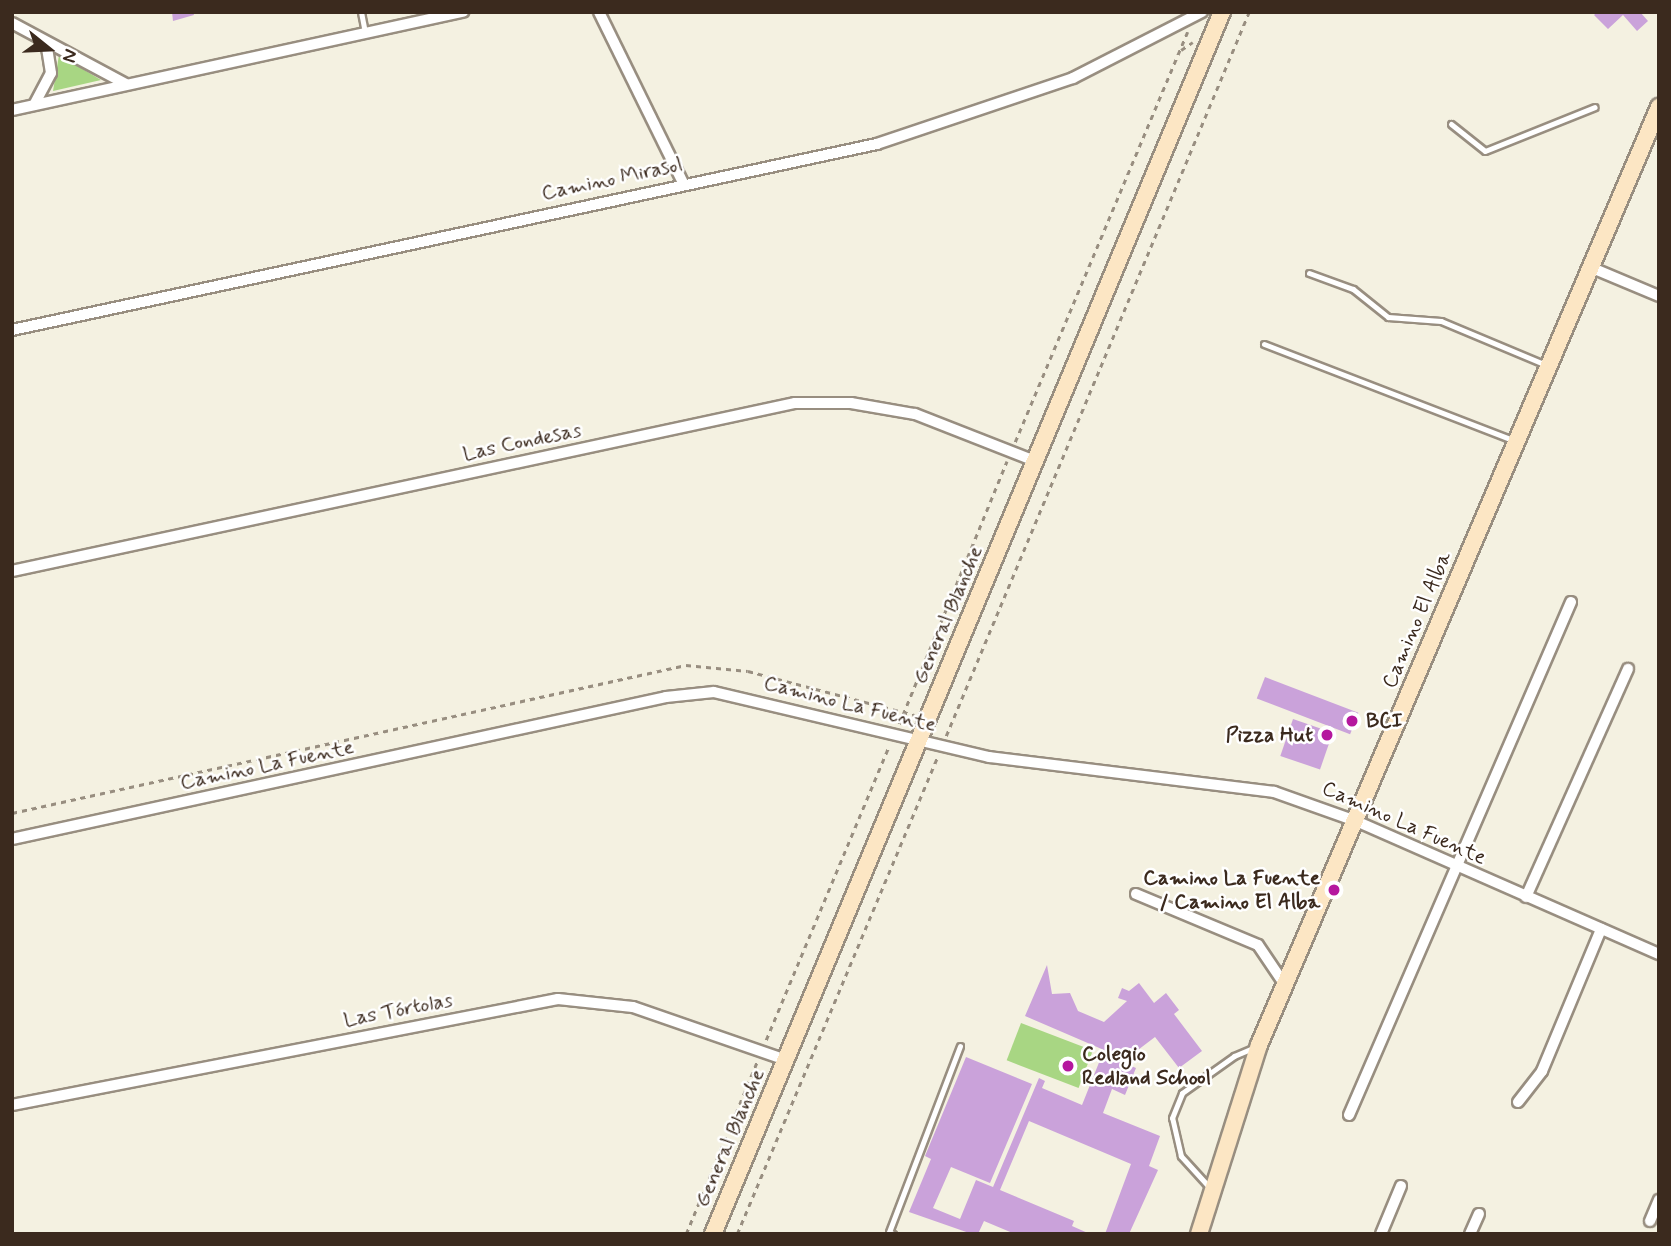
<!DOCTYPE html>
<html>
<head>
<meta charset="utf-8">
<style>
  body { margin:0 }
  #map { position:relative; width:1671px; height:1246px; overflow:hidden; background:#f4f1e1; font-family:Mynerve,sans-serif }
  div>[style] { position:absolute }
  .green>* { inset:0; background:#a8d683; transform-origin:0 0 }
  .building>* { inset:0; background:#caa2da; transform-origin:0 0 }
  .path>* { height:2.5px; margin-top:-1.25px; transform-origin:0; background:repeating-linear-gradient(90deg,#988e80 0 5px,transparent 0 10px) }
  .roads { filter:drop-shadow(2px 0 #988e80) drop-shadow(-2px 0 #988e80) drop-shadow(0 2px #988e80) drop-shadow(0 -2px #988e80) }
  .service>* { height:5px; margin:-2.5px; padding:0 2.5px; transform-origin:2.5px; border-radius:2.5px; background:#fff }
  .minor>* { height:10px; margin:-5px; padding:0 5px; transform-origin:5px; border-radius:5px; background:#fff }
  .secondary>* { height:16px; margin:-8px; padding:0 8px; transform-origin:8px; border-radius:8px; background:#fce6c4 }
  .dots>* { width:19px; height:19px; translate:-50% -50%; box-sizing:border-box; border:4px solid #fff; border-radius:50% }
  span { translate:-50% -50%; white-space:nowrap; text-align:center; line-height:1.15; -webkit-text-stroke:5px #fff; paint-order:stroke }
  .street-label { font-size:21px; color:#3b2a1e }
  .poi-label { font-size:21px; color:#3b2a1e; font-weight:700 }
  .left { translate:0 -50%; text-align:left }
  .right { translate:-100% -50%; text-align:right }
  .frame { position:absolute; inset:0; border:14px solid #3b2a1e; pointer-events:none }
  .north { position:absolute; left:14px; top:14px; width:70px; height:70px; -webkit-text-stroke:5px #fff; paint-order:stroke; rotate:108deg; font-size:19px; font-weight:700; line-height:28px; text-align:center; color:#3b2a1e }
  .north::after { content:''; display:block; margin:auto; width:24px; height:32px; background:#3b2a1e; clip-path:polygon(50% 0,100% 100%,50% 72%,0 100%) }
</style>
</head>
<body>
<div id="map">
  <div class="green">
    <i style="clip-path:polygon(59px 55px,101px 80px,53px 91px)"></i>
    <i style="left:1021px;top:1023px;width:77px;height:40px;rotate:21deg"></i>
  </div>
  <div class="building">
    <i style="clip-path:polygon(172px 12px,193px 12px,194px 15px,173px 21px)"></i>
    <i style="clip-path:polygon(1597px 12px,1640px 12px,1648px 21px,1637px 31px,1623px 15px,1608px 29px,1594px 15px)"></i>
    <i style="left:1265px;top:677px;width:100px;height:23px;rotate:21deg"></i>
    <i style="left:1293px;top:719px;width:42px;height:39px;rotate:19deg"></i>
    <i style="clip-path:polygon(1047px 965px,1052px 994px,1070px 993px,1078px 1011px,1104px 1022px,1127px 1001px,1118px 998px,1122px 988px,1129px 991px,1139px 983px,1154px 1003px,1166px 993px,1179px 1010px,1174px 1014px,1202px 1051px,1179px 1068px,1155px 1037px,1126px 1059px,1124px 1063px,1136px 1068px,1125px 1095px,1112px 1089px,1103px 1113px,1160px 1136px,1149px 1166px,1158px 1170px,1129px 1234px,1105px 1234px,1131px 1164px,1029px 1121px,1000px 1190px,1074px 1221px,1072px 1226px,1090px 1234px,1015px 1234px,984px 1221px,978px 1234px,972px 1234px,909px 1212px,931px 1159px,925px 1156px,966px 1057px,1032px 1084px,990px 1183px,951px 1167px,933px 1208px,960px 1219px,976px 1180px,993px 1187px,1039px 1078px,1045px 1081px,1042px 1088px,1082px 1105px,1104px 1050px,1025px 1016px)"></i>
  </div>
  <div class="path">
    <i style="left:1181px;top:50px;width:14px;rotate:-34deg"></i>
    <i style="left:1015px;top:442px;width:445px;rotate:-67.2deg"></i>
    <i style="left:899px;top:724px;width:284px;rotate:-67.7deg"></i>
    <i style="left:946px;top:736px;width:785px;rotate:-67.29deg"></i>
    <i style="left:12px;top:813px;width:690px;rotate:-12.38deg"></i>
    <i style="left:686px;top:665px;width:62px;rotate:5.5deg"></i>
    <i style="left:748px;top:671px;width:172px;rotate:14.8deg"></i>
    <i style="left:766px;top:1040px;width:319px;rotate:-67.3deg"></i>
    <i style="left:686px;top:1234px;width:186px;rotate:-67.6deg"></i>
    <i style="left:737px;top:1234px;width:516px;rotate:-67.21deg"></i>
  </div>
  <div class="roads">
    <div class="service">
      <i style="left:361px;top:12px;width:21px;rotate:79deg"></i>
      <i style="left:1451px;top:124px;width:43px;rotate:38.5deg"></i>
      <i style="left:1485px;top:151px;width:118px;rotate:-21.8deg"></i>
      <i style="left:1309px;top:273px;width:47px;rotate:20deg"></i>
      <i style="left:1353px;top:289px;width:45px;rotate:38.7deg"></i>
      <i style="left:1388px;top:317px;width:53px;rotate:4.3deg"></i>
      <i style="left:1441px;top:321px;width:114px;rotate:22.7deg"></i>
      <i style="left:1264px;top:344px;width:269px;rotate:21.1deg"></i>
      <i style="left:1211px;top:1189px;width:45px;rotate:-132.3deg"></i>
      <i style="left:1181px;top:1156px;width:39px;rotate:-103deg"></i>
      <i style="left:1172px;top:1118px;width:27px;rotate:-68deg"></i>
      <i style="left:1182px;top:1093px;width:64px;rotate:-35.4deg"></i>
      <i style="left:1234px;top:1056px;width:25px;rotate:-23deg"></i>
      <i style="left:893px;top:1234px;width:4px;rotate:-153deg"></i>
      <i style="left:889px;top:1232px;width:199px;rotate:-69.1deg"></i>
    </div>
    <div class="minor">
      <i style="left:599px;top:12px;width:191px;rotate:63.8deg"></i>
      <i style="left:12px;top:23px;width:129px;rotate:28.2deg"></i>
      <i style="left:34px;top:105px;width:36px;rotate:-62deg"></i>
      <i style="left:51px;top:73px;width:31px;rotate:-99deg"></i>
      <i style="left:12px;top:110px;width:462px;rotate:-12.3deg"></i>
      <i style="left:1590px;top:267px;width:75px;rotate:22.8deg"></i>
      <i style="left:12px;top:330px;width:885px;rotate:-12.14deg"></i>
      <i style="left:877px;top:144px;width:207px;rotate:-18.6deg"></i>
      <i style="left:1073px;top:78px;width:145px;rotate:-27.1deg"></i>
      <i style="left:12px;top:571px;width:801px;rotate:-12.11deg"></i>
      <i style="left:795px;top:403px;width:56px"></i>
      <i style="left:851px;top:403px;width:65px;rotate:9.8deg"></i>
      <i style="left:915px;top:414px;width:129px;rotate:21.4deg"></i>
      <i style="left:12px;top:839px;width:669px;rotate:-12.25deg"></i>
      <i style="left:666px;top:697px;width:48px;rotate:-5.9deg"></i>
      <i style="left:714px;top:692px;width:283px;rotate:13.3deg"></i>
      <i style="left:989px;top:757px;width:287px;rotate:7deg"></i>
      <i style="left:1274px;top:792px;width:87px;rotate:19.5deg"></i>
      <i style="left:1356px;top:821px;width:331px;rotate:23.7deg"></i>
      <i style="left:1136px;top:894px;width:132px;rotate:22.7deg"></i>
      <i style="left:1258px;top:945px;width:48px;rotate:56deg"></i>
      <i style="left:1526px;top:897px;width:250px;rotate:-65.9deg"></i>
      <i style="left:1518px;top:1102px;width:39px;rotate:-52deg"></i>
      <i style="left:1542px;top:1071px;width:154px;rotate:-67.4deg"></i>
      <i style="left:12px;top:1105px;width:556px;rotate:-10.99deg"></i>
      <i style="left:558px;top:999px;width:75px;rotate:6.1deg"></i>
      <i style="left:633px;top:1007px;width:162px;rotate:19.1deg"></i>
      <i style="left:1349px;top:1115px;width:559px;rotate:-66.6deg"></i>
      <i style="left:1650px;top:1221px;width:23px;rotate:-67deg"></i>
      <i style="left:1381px;top:1234px;width:52px;rotate:-67.4deg"></i>
      <i style="left:1470px;top:1234px;width:22px;rotate:-66deg"></i>
    </div>
    <div class="secondary">
      <i style="left:713px;top:1234px;width:1324px;rotate:-67.39deg"></i>
      <i style="left:1199px;top:1234px;width:198px;rotate:-72.4deg"></i>
      <i style="left:1259px;top:1045px;width:1020px;rotate:-66.9deg"></i>
    </div>
  </div>
  <div class="dots">
    <i style="left:1352px;top:721px;background:#b5179e"></i>
    <i style="left:1327px;top:735px;background:#b5179e"></i>
    <i style="left:1334px;top:890px;background:#b5179e"></i>
    <i style="left:1068px;top:1066px;background:#b5179e"></i>
  </div>
  <div class="street-label">
    <span style="left:612px;top:179px;rotate:-12deg">Camino Mirasol</span>
    <span style="left:522px;top:442px;rotate:-12deg">Las Condesas</span>
    <span style="left:948px;top:615px;rotate:-67deg">General Blanche</span>
    <span style="left:1417px;top:620px;rotate:-67deg">Camino El Alba</span>
    <span style="left:850px;top:704px;rotate:14deg">Camino La Fuente</span>
    <span style="left:267px;top:765px;rotate:-12deg">Camino La Fuente</span>
    <span style="left:1404px;top:823px;rotate:24deg">Camino La Fuente</span>
    <span style="left:398px;top:1010px;rotate:-11deg">Las Tórtolas</span>
    <span style="left:730px;top:1138px;rotate:-67deg">General Blanche</span>
  </div>
  <div class="poi-label">
    <span class="left" style="left:1366px;top:721px">BCI</span>
    <span class="right" style="left:1313px;top:735px">Pizza Hut</span>
    <span class="right" style="left:1320px;top:890px">Camino La Fuente<br>/ Camino El Alba</span>
    <span class="left" style="left:1082px;top:1066px">Colegio<br>Redland School</span>
  </div>
  <div class="frame"></div>
  <div class="north">N</div>
</div>
</body>
</html>
